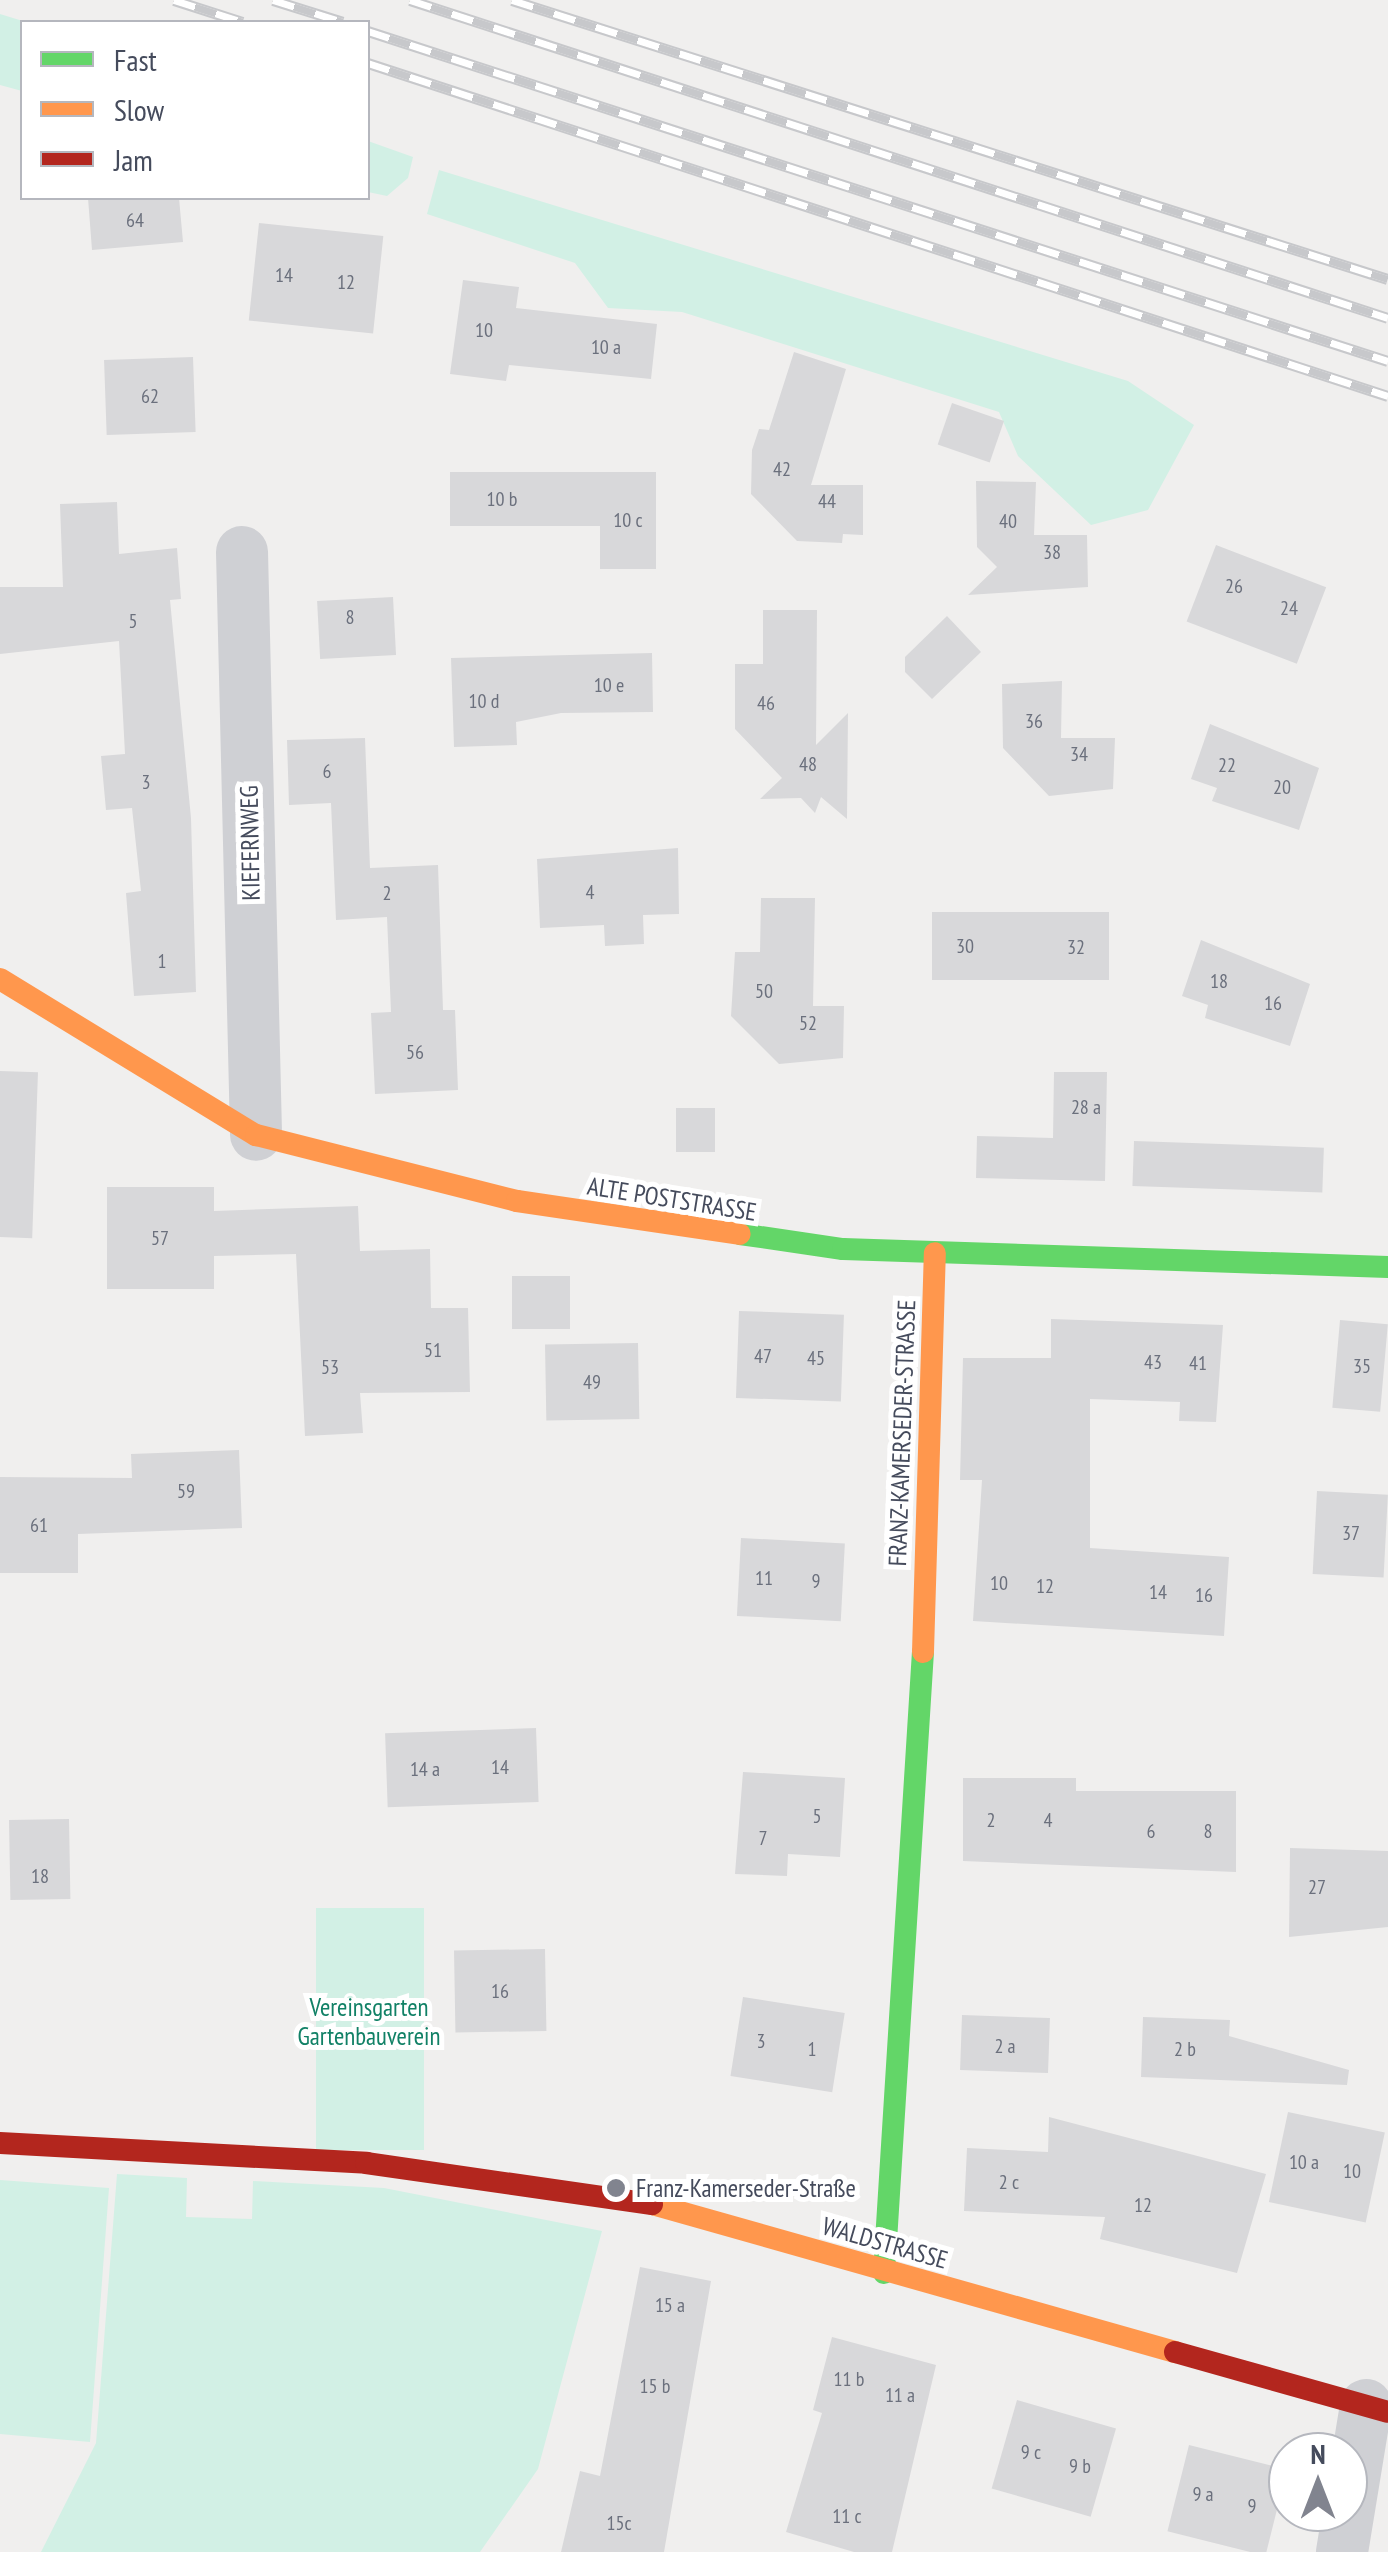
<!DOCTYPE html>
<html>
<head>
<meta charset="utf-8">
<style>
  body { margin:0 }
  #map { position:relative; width:1388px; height:2552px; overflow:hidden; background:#f0efee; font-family:"PT Sans Narrow",sans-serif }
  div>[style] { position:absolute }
  .green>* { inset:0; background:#d2f0e5; transform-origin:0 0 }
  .building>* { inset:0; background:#d8d8da; transform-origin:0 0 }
  .street>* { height:52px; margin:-26px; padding:0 26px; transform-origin:26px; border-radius:26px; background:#cfd0d4 }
  .fast>* { height:22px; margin:-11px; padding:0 11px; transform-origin:11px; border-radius:11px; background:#63d668 }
  .slow>* { height:22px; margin:-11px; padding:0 11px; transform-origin:11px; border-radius:11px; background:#ff974d }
  .jam>* { height:22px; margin:-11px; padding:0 11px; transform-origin:11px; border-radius:11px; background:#b3261e }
  .rail>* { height:11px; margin-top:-5.5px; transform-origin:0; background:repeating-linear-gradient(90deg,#fff 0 22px,#c7c8cb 0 44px); box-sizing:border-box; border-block:2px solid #c7c8cb }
  .dots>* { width:28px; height:28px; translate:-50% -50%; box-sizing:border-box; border:5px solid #fff; border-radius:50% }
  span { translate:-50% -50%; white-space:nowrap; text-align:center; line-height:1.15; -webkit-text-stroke:10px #fff; paint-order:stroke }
  .number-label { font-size:20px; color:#6b707d }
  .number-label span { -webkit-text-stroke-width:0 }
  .street-label { font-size:25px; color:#454b5c }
  .park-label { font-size:25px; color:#118166 }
  .poi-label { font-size:25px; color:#454b5c }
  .left { translate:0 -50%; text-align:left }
  .legend { position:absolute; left:20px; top:20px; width:350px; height:180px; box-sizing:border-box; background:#fff; border:2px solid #b5b7be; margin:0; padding:12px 18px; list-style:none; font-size:30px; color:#454b5c }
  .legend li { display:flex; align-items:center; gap:20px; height:50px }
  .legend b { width:50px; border:2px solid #b5b7be }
  .north { position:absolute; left:1268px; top:2432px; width:100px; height:100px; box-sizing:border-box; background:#fff; border:2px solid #b5b7be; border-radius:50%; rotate:0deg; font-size:28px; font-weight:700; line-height:40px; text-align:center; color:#454b5c }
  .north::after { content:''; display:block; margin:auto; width:35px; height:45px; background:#81848f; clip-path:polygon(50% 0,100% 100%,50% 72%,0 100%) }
</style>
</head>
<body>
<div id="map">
  <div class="green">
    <i style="clip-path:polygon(0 14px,26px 22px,22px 91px,0 85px)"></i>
    <i style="clip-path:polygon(368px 141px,413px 157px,408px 178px,387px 196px,368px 192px)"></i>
    <i style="clip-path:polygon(439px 170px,1128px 381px,1194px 425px,1148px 510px,1091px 525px,1018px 456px,999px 412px,682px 312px,608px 308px,575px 263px,427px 214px)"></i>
    <i style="left:424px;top:1908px;width:242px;height:108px;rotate:90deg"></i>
    <i style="clip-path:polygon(117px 2174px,187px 2178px,186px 2217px,252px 2219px,253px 2181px,384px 2188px,602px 2231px,538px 2469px,480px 2552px,41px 2552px,96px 2443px)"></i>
    <i style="clip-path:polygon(0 2180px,109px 2188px,90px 2442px,0 2434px)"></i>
  </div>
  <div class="building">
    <i style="clip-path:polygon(88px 198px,179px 198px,183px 242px,92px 250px)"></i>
    <i style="left:259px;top:223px;width:125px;height:98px;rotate:6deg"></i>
    <i style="clip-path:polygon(463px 280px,519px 287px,516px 308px,657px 324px,651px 379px,509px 365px,506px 381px,450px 374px)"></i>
    <i style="clip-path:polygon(794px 352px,846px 369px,811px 485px,863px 485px,863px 535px,843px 534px,842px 543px,797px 541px,751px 494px,752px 450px,759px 429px,769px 430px)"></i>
    <i style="left:193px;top:357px;width:75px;height:89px;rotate:88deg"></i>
    <i style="left:952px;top:403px;width:55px;height:44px;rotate:19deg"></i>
    <i style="clip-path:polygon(450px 472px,656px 472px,656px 569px,600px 569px,600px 526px,450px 526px)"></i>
    <i style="clip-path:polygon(976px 481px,1036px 482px,1034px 535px,1087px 535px,1088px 587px,968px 595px,997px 567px,977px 547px)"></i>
    <i style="clip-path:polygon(117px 502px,119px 554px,177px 548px,181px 599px,170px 600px,191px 818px,196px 992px,134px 996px,126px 893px,141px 891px,132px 808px,106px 810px,101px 756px,125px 754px,119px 641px,0 654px,0 587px,63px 587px,60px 504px)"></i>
    <i style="left:1216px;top:545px;width:118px;height:82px;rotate:21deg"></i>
    <i style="left:393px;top:597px;width:58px;height:76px;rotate:87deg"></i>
    <i style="clip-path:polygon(763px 610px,817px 610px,816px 745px,848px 713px,847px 819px,821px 797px,815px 813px,801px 798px,760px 799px,782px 778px,735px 729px,735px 664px,763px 664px)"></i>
    <i style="clip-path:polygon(947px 616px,981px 652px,932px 699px,905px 672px,905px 657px)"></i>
    <i style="clip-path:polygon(652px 653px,653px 712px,561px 713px,516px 722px,517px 745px,454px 747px,451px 658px)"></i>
    <i style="clip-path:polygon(1062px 681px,1061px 738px,1115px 738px,1113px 789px,1049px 796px,1003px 748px,1002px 684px)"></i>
    <i style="clip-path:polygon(1210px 724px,1319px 768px,1299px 830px,1212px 801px,1217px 788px,1191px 779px)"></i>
    <i style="clip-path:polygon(365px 738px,370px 868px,438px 865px,443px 1010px,455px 1010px,458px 1090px,375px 1094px,371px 1013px,391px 1012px,387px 917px,336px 920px,331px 803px,289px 805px,287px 740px)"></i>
    <i style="clip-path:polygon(678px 848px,679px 914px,643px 915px,644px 944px,605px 946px,604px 925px,540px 928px,537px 859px)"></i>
    <i style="clip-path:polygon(761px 898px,815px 898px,813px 1006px,844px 1006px,843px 1058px,779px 1064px,731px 1016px,735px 952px,760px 952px)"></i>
    <i style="left:932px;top:912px;width:177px;height:68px"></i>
    <i style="clip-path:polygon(1201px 940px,1310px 984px,1290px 1046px,1205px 1018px,1208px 1005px,1182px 996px)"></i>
    <i style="left:0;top:1071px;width:38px;height:166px;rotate:2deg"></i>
    <i style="clip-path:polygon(1054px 1072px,1107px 1072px,1105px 1181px,976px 1178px,977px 1136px,1053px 1138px)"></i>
    <i style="left:676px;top:1108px;width:39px;height:44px"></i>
    <i style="left:1134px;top:1141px;width:190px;height:45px;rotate:2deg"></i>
    <i style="clip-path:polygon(107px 1187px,214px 1187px,214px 1211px,358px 1206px,360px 1251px,430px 1249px,431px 1308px,468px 1308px,470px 1392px,360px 1393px,363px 1433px,305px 1436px,296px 1254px,214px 1256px,214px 1289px,107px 1289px)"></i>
    <i style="left:512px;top:1276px;width:58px;height:53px"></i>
    <i style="left:739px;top:1311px;width:105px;height:87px;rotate:2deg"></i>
    <i style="clip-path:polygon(1051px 1319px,1223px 1325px,1216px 1422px,1179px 1421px,1180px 1402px,1090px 1399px,1090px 1548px,1229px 1557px,1224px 1636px,973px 1621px,982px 1480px,960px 1480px,963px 1358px,1051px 1358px)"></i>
    <i style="left:1340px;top:1320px;width:48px;height:88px;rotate:5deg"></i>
    <i style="left:638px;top:1343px;width:76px;height:93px;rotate:89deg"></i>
    <i style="clip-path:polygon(239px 1450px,242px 1528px,78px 1534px,78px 1573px,0 1573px,0 1477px,132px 1478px,131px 1454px)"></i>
    <i style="left:1317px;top:1491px;width:71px;height:83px;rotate:3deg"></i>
    <i style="left:741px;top:1538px;width:104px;height:78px;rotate:3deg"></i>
    <i style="left:536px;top:1728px;width:74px;height:151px;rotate:88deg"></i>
    <i style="clip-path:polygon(743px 1772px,845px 1778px,840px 1857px,788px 1854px,787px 1876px,735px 1874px)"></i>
    <i style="clip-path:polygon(963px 1778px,1076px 1778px,1076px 1791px,1236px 1791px,1236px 1872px,963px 1861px)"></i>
    <i style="left:69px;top:1819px;width:80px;height:60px;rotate:89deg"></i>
    <i style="clip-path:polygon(1290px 1848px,1388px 1851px,1388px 1927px,1289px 1937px)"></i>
    <i style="left:545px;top:1949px;width:82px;height:91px;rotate:89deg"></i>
    <i style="left:743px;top:1997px;width:103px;height:80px;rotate:9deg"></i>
    <i style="left:962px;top:2015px;width:88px;height:55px;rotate:2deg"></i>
    <i style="clip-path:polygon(1143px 2017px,1230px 2020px,1229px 2036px,1349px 2070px,1347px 2085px,1141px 2077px)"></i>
    <i style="left:1288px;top:2112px;width:99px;height:92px;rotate:12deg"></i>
    <i style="clip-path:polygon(1049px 2117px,1266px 2174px,1237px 2273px,1100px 2239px,1105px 2217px,964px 2211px,967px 2148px,1048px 2152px)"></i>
    <i style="clip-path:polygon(640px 2267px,711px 2281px,664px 2552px,561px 2552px,580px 2471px,600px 2476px)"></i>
    <i style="clip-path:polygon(832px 2337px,936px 2365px,892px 2552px,854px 2552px,786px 2532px,822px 2413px,813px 2410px)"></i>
    <i style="left:1017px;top:2400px;width:103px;height:92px;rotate:16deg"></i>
    <i style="left:1189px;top:2445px;width:101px;height:89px;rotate:14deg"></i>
  </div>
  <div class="street">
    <i style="left:242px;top:552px;width:583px;rotate:88.62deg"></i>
    <i style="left:1342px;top:2552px;width:149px;rotate:-80.7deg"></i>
  </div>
  <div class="fast">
    <i style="left:740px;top:1234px;width:104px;rotate:8.3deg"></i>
    <i style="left:843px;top:1249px;width:545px;rotate:1.89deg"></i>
    <i style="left:884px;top:2273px;width:622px;rotate:-86.41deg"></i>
  </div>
  <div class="slow">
    <i style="left:0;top:979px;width:300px;rotate:31.4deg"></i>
    <i style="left:256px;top:1135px;width:269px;rotate:14.2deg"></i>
    <i style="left:517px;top:1201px;width:225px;rotate:8.4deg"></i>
    <i style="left:923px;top:1652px;width:399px;rotate:-88.3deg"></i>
    <i style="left:652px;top:2204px;width:544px;rotate:15.8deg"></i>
  </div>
  <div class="jam">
    <i style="left:0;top:2143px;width:367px;rotate:3.1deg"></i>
    <i style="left:366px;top:2163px;width:289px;rotate:8.2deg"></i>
    <i style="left:1175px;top:2352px;width:221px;rotate:15.7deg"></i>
  </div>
  <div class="rail">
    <i style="left:174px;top:0;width:72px;rotate:17.7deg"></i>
    <i style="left:273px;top:0;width:73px;rotate:17.4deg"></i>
    <i style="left:410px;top:0;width:1028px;rotate:18.01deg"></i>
    <i style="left:512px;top:0;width:919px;rotate:17.67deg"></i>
    <i style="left:368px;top:31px;width:1072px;rotate:17.93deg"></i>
    <i style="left:368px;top:63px;width:1073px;rotate:18.08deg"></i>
  </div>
  <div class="dots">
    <i style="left:616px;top:2188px;background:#81848f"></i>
  </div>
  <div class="number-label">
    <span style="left:135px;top:220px">64</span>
    <span style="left:284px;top:275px">14</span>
    <span style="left:346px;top:282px">12</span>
    <span style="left:484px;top:330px">10</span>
    <span style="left:606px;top:347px">10 a</span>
    <span style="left:150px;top:396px">62</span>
    <span style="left:782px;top:469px">42</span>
    <span style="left:502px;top:499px">10 b</span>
    <span style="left:827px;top:501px">44</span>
    <span style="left:628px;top:520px">10 c</span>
    <span style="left:1008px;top:521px">40</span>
    <span style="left:1052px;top:552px">38</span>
    <span style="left:1234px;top:586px">26</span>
    <span style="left:1289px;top:608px">24</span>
    <span style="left:350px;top:617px">8</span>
    <span style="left:133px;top:621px">5</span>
    <span style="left:609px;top:685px">10 e</span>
    <span style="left:484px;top:701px">10 d</span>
    <span style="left:766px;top:703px">46</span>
    <span style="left:1034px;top:721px">36</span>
    <span style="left:1079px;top:754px">34</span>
    <span style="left:808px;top:764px">48</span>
    <span style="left:1227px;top:765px">22</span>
    <span style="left:327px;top:771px">6</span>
    <span style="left:146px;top:782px">3</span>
    <span style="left:1282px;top:787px">20</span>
    <span style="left:590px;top:892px">4</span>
    <span style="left:387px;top:893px">2</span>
    <span style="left:965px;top:946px">30</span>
    <span style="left:1076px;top:947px">32</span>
    <span style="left:162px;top:961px">1</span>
    <span style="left:1219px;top:981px">18</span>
    <span style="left:764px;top:991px">50</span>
    <span style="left:1273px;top:1003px">16</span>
    <span style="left:808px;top:1023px">52</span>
    <span style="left:415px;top:1052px">56</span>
    <span style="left:1086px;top:1107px">28 a</span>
    <span style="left:160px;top:1238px">57</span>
    <span style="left:433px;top:1350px">51</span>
    <span style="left:763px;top:1356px">47</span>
    <span style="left:816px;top:1358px">45</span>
    <span style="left:1153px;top:1362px">43</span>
    <span style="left:1198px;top:1363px">41</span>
    <span style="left:1362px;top:1366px">35</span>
    <span style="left:330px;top:1367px">53</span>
    <span style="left:592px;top:1382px">49</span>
    <span style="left:186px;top:1491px">59</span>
    <span style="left:39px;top:1525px">61</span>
    <span style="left:1351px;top:1533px">37</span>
    <span style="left:764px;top:1578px">11</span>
    <span style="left:816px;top:1581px">9</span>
    <span style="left:999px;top:1583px">10</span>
    <span style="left:1045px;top:1586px">12</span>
    <span style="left:1158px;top:1592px">14</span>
    <span style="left:1204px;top:1595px">16</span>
    <span style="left:500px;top:1767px">14</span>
    <span style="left:425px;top:1769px">14 a</span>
    <span style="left:817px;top:1816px">5</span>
    <span style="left:991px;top:1820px">2</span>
    <span style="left:1048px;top:1820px">4</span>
    <span style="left:1151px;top:1831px">6</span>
    <span style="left:1208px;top:1831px">8</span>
    <span style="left:763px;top:1838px">7</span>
    <span style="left:40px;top:1876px">18</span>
    <span style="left:1317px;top:1887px">27</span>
    <span style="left:500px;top:1991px">16</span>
    <span style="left:761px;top:2041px">3</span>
    <span style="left:1005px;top:2046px">2 a</span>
    <span style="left:812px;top:2049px">1</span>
    <span style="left:1185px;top:2049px">2 b</span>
    <span style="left:1304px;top:2162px">10 a</span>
    <span style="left:1352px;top:2171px">10</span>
    <span style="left:1009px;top:2182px">2 c</span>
    <span style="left:1143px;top:2205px">12</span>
    <span style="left:670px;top:2305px">15 a</span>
    <span style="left:849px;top:2379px">11 b</span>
    <span style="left:655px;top:2386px">15 b</span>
    <span style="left:900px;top:2395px">11 a</span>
    <span style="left:1031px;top:2452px">9 c</span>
    <span style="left:1080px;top:2466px">9 b</span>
    <span style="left:1203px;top:2494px">9 a</span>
    <span style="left:1252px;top:2506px">9</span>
    <span style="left:847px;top:2516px">11 c</span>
    <span style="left:619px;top:2523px">15c</span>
  </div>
  <div class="street-label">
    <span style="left:250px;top:843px;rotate:-91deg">KIEFERNWEG</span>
    <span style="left:672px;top:1199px;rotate:9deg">ALTE POSTSTRASSE</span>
    <span style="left:902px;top:1433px;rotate:-88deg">FRANZ-KAMERSEDER-STRASSE</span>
    <span style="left:885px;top:2243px;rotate:16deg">WALDSTRASSE</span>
  </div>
  <div class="park-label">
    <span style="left:369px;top:2022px">Vereinsgarten<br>Gartenbauverein</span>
  </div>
  <div class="poi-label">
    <span class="left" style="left:636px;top:2188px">Franz-Kamerseder-Straße</span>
  </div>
  <ul class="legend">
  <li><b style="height:12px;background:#63d668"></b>Fast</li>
  <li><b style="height:12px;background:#ff974d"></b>Slow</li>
  <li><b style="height:12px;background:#b3261e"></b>Jam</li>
  </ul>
  <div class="north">N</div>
</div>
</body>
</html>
